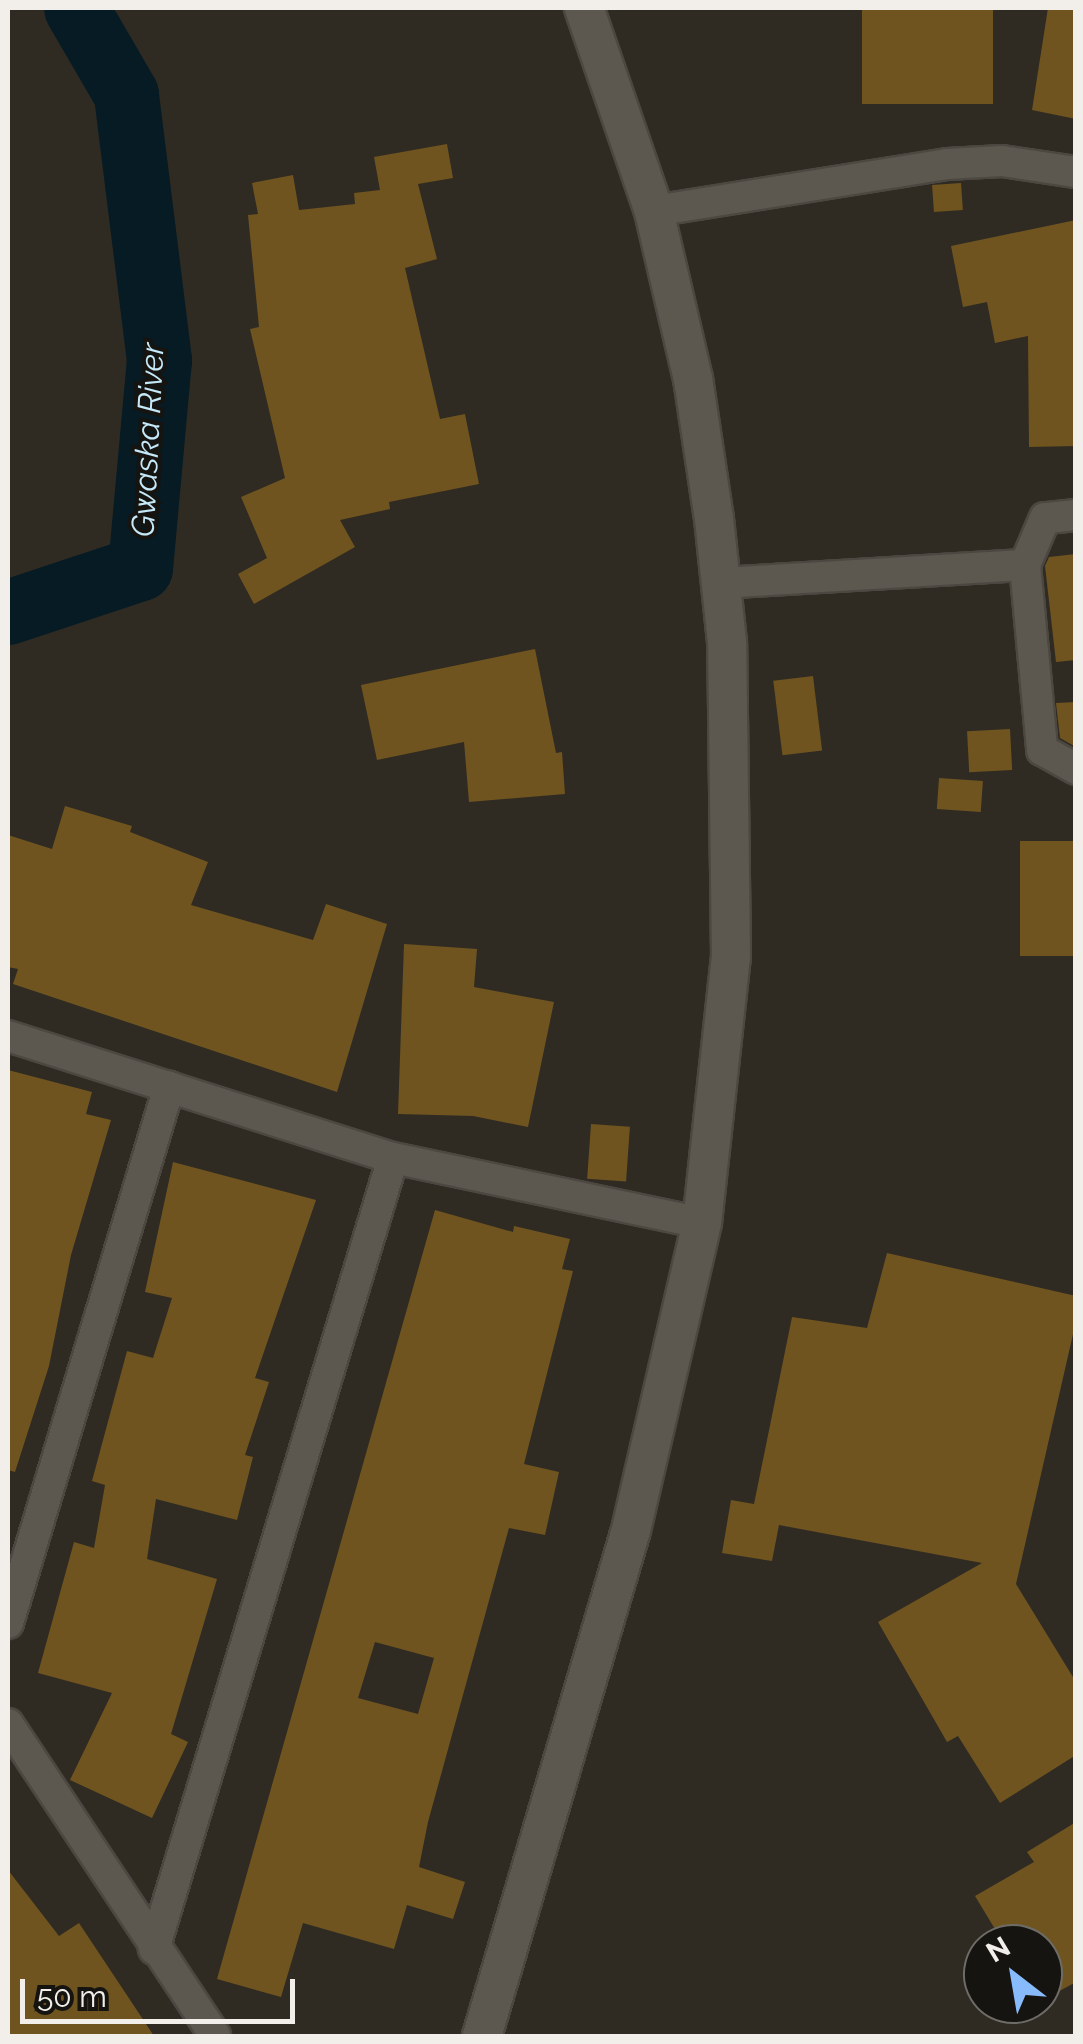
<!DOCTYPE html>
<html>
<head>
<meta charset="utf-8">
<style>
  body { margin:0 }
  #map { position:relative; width:1083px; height:2044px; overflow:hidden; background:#2f2b23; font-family:Raleway,sans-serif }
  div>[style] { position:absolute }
  .river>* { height:65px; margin:-32.5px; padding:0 32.5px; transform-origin:32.5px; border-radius:32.5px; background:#061b23 }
  .building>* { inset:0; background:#6f541f; transform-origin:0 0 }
  .roads { filter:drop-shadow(2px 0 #4c4841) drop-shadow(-2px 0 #4c4841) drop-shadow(0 2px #4c4841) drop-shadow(0 -2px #4c4841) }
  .minor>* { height:30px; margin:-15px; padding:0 15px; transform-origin:15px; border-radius:15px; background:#5d584f }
  .tertiary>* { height:38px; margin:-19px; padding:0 19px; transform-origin:19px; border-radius:19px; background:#5d584f }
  span { translate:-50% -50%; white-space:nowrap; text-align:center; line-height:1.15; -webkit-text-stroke:8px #161410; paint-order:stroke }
  .water-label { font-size:32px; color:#c5e9f9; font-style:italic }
  .frame { position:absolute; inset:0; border:10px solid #f2efea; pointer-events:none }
  .north { position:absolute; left:963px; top:1924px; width:100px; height:100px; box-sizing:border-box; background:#161410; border:2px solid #6e6c67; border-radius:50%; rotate:329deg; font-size:28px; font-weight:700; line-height:40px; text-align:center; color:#f2efea }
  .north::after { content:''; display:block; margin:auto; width:35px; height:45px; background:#87bbfb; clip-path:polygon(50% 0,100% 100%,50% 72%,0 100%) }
  .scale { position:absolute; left:20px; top:1979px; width:275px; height:45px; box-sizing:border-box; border:5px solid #f2efea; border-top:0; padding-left:12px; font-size:30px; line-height:35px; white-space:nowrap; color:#f2efea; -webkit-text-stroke:8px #161410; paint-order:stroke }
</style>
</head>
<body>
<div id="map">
  <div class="river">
    <i style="left:8px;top:612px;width:139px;rotate:-18.4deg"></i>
    <i style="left:140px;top:568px;width:209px;rotate:-84.8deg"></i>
    <i style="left:159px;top:360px;width:268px;rotate:-97.1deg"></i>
    <i style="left:126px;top:94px;width:99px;rotate:-120.2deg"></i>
  </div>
  <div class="building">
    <i style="left:862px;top:8px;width:131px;height:96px"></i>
    <i style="clip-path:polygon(1048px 8px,1076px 8px,1076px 119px,1032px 110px)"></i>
    <i style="clip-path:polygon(447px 144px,453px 178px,418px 184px,437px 259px,405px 268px,440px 419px,465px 414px,479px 484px,389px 502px,390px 509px,340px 520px,355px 547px,254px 604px,238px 574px,267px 558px,241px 497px,285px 478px,250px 329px,259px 327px,248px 215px,258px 214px,252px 183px,293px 175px,299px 210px,355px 204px,354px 193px,380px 190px,374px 157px)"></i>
    <i style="left:961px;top:183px;width:27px;height:29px;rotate:86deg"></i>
    <i style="clip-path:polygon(1076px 220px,1076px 446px,1029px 447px,1028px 336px,995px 343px,987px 302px,963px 307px,951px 246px)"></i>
    <i style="clip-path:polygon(1076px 554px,1076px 660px,1056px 662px,1045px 566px,1049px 557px)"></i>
    <i style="clip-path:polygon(535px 649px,556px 753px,562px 752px,565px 794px,469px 802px,464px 742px,377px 760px,361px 685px)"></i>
    <i style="left:813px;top:676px;width:75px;height:40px;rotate:83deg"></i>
    <i style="clip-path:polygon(1076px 702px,1076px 747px,1060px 738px,1056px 703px)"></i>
    <i style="left:1010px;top:729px;width:41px;height:43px;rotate:87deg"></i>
    <i style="left:939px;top:778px;width:44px;height:31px;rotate:4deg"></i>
    <i style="clip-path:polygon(65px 806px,132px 826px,130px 832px,208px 862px,191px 905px,313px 940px,326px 904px,387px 924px,337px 1092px,13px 984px,18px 969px,8px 967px,8px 835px,52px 849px)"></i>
    <i style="left:1076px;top:841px;width:115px;height:56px;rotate:90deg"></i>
    <i style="clip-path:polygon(404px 944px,477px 949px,474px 987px,554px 1002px,528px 1127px,473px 1116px,398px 1114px)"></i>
    <i style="clip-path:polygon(8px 1070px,92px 1092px,86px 1114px,111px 1120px,71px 1255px,49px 1366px,15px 1472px,8px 1470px)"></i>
    <i style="left:591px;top:1124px;width:39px;height:55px;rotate:4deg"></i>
    <i style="clip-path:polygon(173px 1162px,316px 1200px,255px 1378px,269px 1382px,245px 1455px,253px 1457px,237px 1520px,156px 1499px,147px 1559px,217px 1579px,171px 1734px,188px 1742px,152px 1818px,70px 1780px,112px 1693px,38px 1673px,74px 1542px,94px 1548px,105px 1485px,92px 1481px,127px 1351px,153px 1358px,172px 1298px,145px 1292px)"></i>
    <i style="clip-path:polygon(evenodd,435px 1210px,513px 1232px,514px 1226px,570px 1239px,562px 1269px,573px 1271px,524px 1464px,559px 1472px,545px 1535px,509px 1528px,428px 1822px,419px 1867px,465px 1882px,453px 1919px,407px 1905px,394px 1949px,303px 1923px,281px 1997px,217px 1979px,435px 1210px,375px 1642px,434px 1658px,418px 1714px,358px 1698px,375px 1642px)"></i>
    <i style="clip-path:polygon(887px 1253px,1076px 1296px,1076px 1321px,1016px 1584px,1076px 1682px,1076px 1755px,1000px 1803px,958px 1736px,947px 1742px,878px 1622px,982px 1563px,779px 1525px,772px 1561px,722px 1553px,731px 1500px,754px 1504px,792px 1317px,867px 1328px)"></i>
    <i style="clip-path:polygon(1076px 1822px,1076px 1982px,1043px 2000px,1043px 1944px,1004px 1944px,975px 1896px,1034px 1862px,1027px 1852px)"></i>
    <i style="clip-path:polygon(8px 1870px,59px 1936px,79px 1923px,154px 2036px,8px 2036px)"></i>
  </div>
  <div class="roads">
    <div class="minor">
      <i style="left:654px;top:211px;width:297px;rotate:-9.1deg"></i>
      <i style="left:947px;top:164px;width:55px;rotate:-3.1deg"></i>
      <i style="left:1002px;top:161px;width:75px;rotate:8.5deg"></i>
      <i style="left:1076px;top:515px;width:31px;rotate:174deg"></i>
      <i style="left:1045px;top:518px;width:51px;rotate:113.1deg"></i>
      <i style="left:1025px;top:565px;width:186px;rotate:84.7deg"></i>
      <i style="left:1042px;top:750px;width:39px;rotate:29deg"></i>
      <i style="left:721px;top:583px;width:305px;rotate:-3.4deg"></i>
      <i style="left:8px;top:1036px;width:404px;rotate:17.6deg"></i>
      <i style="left:393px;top:1158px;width:316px;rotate:11.9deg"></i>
      <i style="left:8px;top:1623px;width:560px;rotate:-73.28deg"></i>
      <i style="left:8px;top:1724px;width:374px;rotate:56.4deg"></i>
      <i style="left:154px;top:1949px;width:826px;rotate:-73.19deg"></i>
    </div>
    <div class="tertiary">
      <i style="left:482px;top:2036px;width:527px;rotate:-73.59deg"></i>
      <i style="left:631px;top:1530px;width:315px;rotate:-77deg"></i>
      <i style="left:702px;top:1223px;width:268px;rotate:-83.8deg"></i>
      <i style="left:731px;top:957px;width:315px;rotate:-90.7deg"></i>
      <i style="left:727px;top:642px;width:124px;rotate:-96deg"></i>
      <i style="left:714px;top:519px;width:142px;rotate:-98.5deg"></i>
      <i style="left:693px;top:379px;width:172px;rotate:-103.1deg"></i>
      <i style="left:654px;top:211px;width:215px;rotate:-109deg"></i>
    </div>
  </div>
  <div class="water-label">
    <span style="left:148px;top:440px;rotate:-87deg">Gwaska River</span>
  </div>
  <div class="frame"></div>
  <div class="north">N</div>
  <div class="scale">50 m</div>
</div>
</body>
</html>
